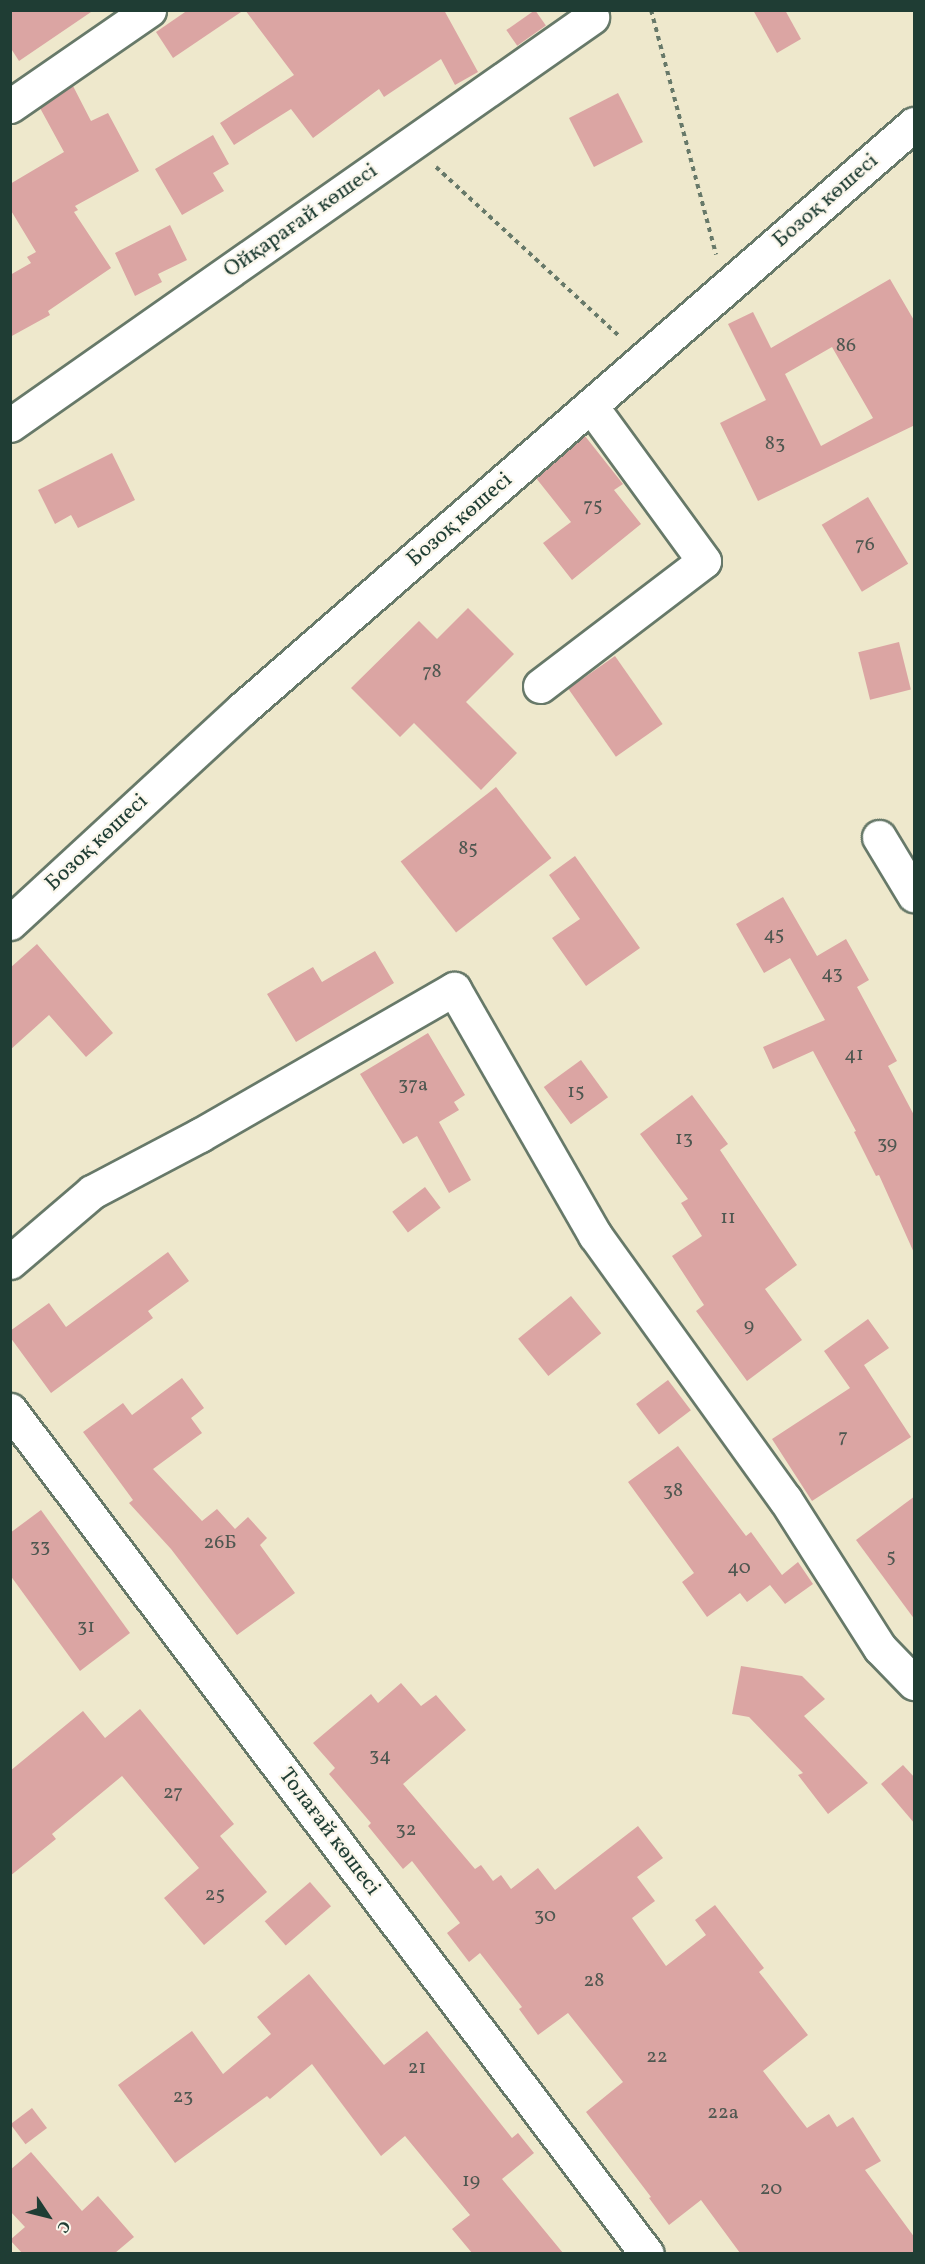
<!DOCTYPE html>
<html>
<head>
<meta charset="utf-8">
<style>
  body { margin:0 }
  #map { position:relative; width:925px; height:2264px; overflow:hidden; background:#eee8cc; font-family:Vollkorn,serif }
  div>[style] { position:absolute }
  .building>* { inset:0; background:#dba5a3; transform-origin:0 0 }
  .path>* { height:4px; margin-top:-2px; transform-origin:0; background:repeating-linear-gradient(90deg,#677969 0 4.5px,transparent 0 9px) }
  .roads { filter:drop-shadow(2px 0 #677969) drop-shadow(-2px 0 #677969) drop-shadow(0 2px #677969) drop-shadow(0 -2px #677969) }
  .minor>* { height:33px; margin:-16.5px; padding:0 16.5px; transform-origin:16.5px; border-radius:16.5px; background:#fff }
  span { translate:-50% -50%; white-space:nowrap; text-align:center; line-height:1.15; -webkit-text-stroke:4.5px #fbf7ec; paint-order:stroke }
  .number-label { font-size:20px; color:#4e5750 }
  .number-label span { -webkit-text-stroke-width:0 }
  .street-label { font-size:22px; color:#1f3d34 }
  .frame { position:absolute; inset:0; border:12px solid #1f3d34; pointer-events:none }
  .north { position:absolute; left:18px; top:2186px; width:60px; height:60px; -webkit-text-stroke:4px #fbf7ec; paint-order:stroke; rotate:125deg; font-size:16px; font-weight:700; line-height:24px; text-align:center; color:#1f3d34 }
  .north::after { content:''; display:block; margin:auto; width:21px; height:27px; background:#1f3d34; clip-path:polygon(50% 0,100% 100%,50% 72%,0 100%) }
</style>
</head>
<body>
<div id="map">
  <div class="building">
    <i style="clip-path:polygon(10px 10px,94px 10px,19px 61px,10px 47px)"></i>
    <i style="clip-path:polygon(188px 10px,244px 10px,173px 58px,156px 32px)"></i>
    <i style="clip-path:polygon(245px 10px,444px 10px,478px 72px,455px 85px,441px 59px,384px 97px,379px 89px,313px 138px,291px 109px,234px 145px,220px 123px,294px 75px)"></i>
    <i style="left:535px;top:10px;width:19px;height:35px;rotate:55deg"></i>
    <i style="clip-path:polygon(753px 10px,785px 10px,801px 39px,777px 53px)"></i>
    <i style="clip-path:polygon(73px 86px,91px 121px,108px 113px,139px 171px,75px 206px,78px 210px,74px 212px,111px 268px,48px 311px,50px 315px,10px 337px,10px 275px,31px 263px,27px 257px,36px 252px,10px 209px,10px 184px,64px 152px,40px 108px)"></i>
    <i style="left:618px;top:93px;width:55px;height:55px;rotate:63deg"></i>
    <i style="clip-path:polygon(213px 135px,229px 164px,213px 173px,224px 191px,182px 215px,155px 169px)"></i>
    <i style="clip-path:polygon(170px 225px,187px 260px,158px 274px,162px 282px,135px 296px,115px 253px)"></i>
    <i style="clip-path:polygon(evenodd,890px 279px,915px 322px,915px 425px,758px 501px,720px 423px,766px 400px,728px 324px,753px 312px,771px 348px,890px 279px,832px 347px,873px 418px,821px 446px,785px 374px,832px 347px)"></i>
    <i style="clip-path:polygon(585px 436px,623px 484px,614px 490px,641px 524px,572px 580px,543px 543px,571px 522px,536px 478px)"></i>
    <i style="clip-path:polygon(112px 453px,135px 500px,78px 528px,71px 515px,55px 524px,38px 490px)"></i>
    <i style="left:868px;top:497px;width:78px;height:54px;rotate:59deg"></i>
    <i style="clip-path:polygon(468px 608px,514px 654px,466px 702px,517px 753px,481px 790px,414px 723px,400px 737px,351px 688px,419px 621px,437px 639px)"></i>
    <i style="left:899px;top:642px;width:49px;height:42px;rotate:76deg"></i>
    <i style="left:615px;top:656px;width:83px;height:57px;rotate:55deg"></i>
    <i style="left:496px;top:787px;width:90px;height:121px;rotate:52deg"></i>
    <i style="clip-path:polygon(575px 856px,640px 948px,586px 986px,552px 938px,580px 919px,549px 875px)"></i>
    <i style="clip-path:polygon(783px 897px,817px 956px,846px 939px,869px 980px,857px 987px,897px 1061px,888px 1066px,915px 1117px,915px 1255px,879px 1175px,876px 1176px,854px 1132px,856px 1131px,813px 1051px,773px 1069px,763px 1047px,825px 1020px,790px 958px,764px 973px,736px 924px)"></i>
    <i style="clip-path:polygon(37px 944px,113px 1033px,86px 1057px,49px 1015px,10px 1050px,10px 968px)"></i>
    <i style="clip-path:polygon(375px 951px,394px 983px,296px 1042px,267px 994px,313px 967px,322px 982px)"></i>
    <i style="clip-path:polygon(428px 1033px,465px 1095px,454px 1102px,459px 1110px,439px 1122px,471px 1180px,449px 1193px,417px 1136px,403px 1144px,360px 1074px)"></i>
    <i style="left:581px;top:1060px;width:46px;height:46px;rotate:54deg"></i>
    <i style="clip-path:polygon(692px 1095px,728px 1144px,720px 1150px,797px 1265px,765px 1289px,802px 1340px,747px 1381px,696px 1311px,704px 1305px,672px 1256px,702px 1236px,681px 1203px,688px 1199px,640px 1134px)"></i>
    <i style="left:425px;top:1187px;width:26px;height:41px;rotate:53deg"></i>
    <i style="clip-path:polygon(168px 1252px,189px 1281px,148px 1311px,153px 1318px,51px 1393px,10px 1337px,10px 1331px,49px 1303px,66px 1327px)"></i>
    <i style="left:571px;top:1296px;width:48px;height:68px;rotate:51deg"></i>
    <i style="clip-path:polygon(868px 1319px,889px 1348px,864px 1365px,911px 1437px,812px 1501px,772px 1439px,850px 1388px,824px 1351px)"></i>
    <i style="clip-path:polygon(182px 1378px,204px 1408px,191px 1418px,202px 1433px,153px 1469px,202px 1521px,217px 1509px,235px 1529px,248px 1517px,267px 1538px,260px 1545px,295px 1593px,237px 1635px,171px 1549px,129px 1503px,133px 1500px,83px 1432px,123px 1403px,132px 1415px)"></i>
    <i style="left:668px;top:1380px;width:38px;height:40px;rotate:53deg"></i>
    <i style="clip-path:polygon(678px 1446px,746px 1536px,751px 1532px,782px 1575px,798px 1562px,813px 1584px,785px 1604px,770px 1585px,747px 1602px,740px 1593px,707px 1617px,682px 1582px,694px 1573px,628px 1482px)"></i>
    <i style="clip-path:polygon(915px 1496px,915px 1620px,856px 1540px)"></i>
    <i style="clip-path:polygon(41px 1510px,130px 1633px,80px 1671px,10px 1575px,10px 1533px)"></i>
    <i style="clip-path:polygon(741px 1666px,802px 1676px,825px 1699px,804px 1716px,868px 1783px,828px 1814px,798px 1775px,803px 1773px,749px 1717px,732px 1714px)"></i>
    <i style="clip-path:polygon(401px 1683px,421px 1706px,436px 1695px,466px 1730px,403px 1784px,475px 1869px,481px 1865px,493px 1881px,501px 1875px,511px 1889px,538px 1868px,555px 1890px,638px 1826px,663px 1858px,637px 1877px,655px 1901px,632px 1918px,666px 1966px,706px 1935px,695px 1920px,715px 1905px,764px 1968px,759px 1972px,808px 2035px,763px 2071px,807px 2128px,829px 2114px,837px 2127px,853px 2117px,881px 2161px,865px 2170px,915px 2238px,915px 2253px,740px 2253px,701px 2200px,669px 2225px,649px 2198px,651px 2197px,586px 2112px,623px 2082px,568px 2013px,538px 2035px,519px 2009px,522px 2007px,480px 1953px,469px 1962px,447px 1933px,460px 1923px,412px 1861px,403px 1869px,368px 1826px,371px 1823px,329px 1774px,335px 1768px,313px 1743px,371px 1694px,378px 1703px)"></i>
    <i style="clip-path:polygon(140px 1709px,234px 1824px,220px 1836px,267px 1892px,204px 1945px,164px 1898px,199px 1868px,122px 1776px,52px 1834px,56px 1839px,10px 1876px,10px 1771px,83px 1711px,105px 1738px)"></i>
    <i style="clip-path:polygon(903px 1765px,915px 1778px,915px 1824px,881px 1784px)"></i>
    <i style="left:310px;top:1882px;width:32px;height:60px;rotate:49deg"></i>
    <i style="clip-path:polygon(309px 1974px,384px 2065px,427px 2031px,512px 2138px,518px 2133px,534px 2153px,502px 2179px,563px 2253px,472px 2253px,452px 2229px,470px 2215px,405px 2136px,381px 2156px,312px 2064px,270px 2099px,267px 2096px,175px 2163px,118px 2085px,192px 2031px,223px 2074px,271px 2034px,257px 2017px)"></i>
    <i style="left:32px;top:2108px;width:25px;height:27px;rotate:53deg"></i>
    <i style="clip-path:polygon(31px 2152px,82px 2211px,98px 2196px,134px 2237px,115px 2253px,22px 2253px,10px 2240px,25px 2227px,10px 2211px,10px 2170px)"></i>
  </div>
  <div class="path">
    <i style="left:651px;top:10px;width:253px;rotate:75.1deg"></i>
    <i style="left:436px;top:167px;width:251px;rotate:42.7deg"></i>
  </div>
  <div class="roads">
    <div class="minor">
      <i style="left:10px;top:106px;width:169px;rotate:-34.6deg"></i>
      <i style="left:10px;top:425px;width:711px;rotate:-35.03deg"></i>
      <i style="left:540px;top:686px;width:206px;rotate:-37.3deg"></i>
      <i style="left:704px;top:561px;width:192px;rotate:-126.1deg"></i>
      <i style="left:879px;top:837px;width:68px;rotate:58.9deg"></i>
      <i style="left:10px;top:923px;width:316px;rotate:-42.7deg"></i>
      <i style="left:242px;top:709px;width:891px;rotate:-41.04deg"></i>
      <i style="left:10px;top:1262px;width:108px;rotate:-40.5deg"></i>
      <i style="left:92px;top:1192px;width:122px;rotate:-27.8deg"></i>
      <i style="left:200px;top:1135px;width:293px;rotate:-29.9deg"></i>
      <i style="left:454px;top:989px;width:284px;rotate:60.2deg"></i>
      <i style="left:595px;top:1235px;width:325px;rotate:54.3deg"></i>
      <i style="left:785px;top:1499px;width:177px;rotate:57.5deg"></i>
      <i style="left:880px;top:1648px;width:49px;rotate:45.8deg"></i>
      <i style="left:10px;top:1410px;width:1057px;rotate:52.96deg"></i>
    </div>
  </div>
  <div class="number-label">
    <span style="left:846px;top:346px">86</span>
    <span style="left:775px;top:444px">83</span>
    <span style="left:593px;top:506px">75</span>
    <span style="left:865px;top:545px">76</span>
    <span style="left:432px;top:672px">78</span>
    <span style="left:468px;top:849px">85</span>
    <span style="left:774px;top:935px">45</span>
    <span style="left:832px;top:974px">43</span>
    <span style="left:854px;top:1055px">41</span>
    <span style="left:413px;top:1085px">37а</span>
    <span style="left:576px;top:1092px">15</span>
    <span style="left:684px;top:1139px">13</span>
    <span style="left:887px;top:1144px">39</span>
    <span style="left:728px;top:1218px">11</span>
    <span style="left:749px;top:1326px">9</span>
    <span style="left:843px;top:1437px">7</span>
    <span style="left:673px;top:1491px">38</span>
    <span style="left:220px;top:1543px">26Б</span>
    <span style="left:40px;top:1547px">33</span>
    <span style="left:891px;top:1557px">5</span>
    <span style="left:739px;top:1568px">40</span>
    <span style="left:86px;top:1627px">31</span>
    <span style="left:380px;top:1756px">34</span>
    <span style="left:173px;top:1793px">27</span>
    <span style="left:406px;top:1830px">32</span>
    <span style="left:215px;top:1895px">25</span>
    <span style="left:545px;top:1916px">30</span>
    <span style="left:594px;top:1981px">28</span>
    <span style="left:657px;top:2057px">22</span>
    <span style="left:417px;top:2068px">21</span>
    <span style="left:183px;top:2097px">23</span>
    <span style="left:723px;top:2113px">22а</span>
    <span style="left:471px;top:2181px">19</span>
    <span style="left:771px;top:2189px">20</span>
  </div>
  <div class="street-label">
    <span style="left:826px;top:201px;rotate:-41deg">Бозоқ көшесі</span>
    <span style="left:301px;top:221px;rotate:-35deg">Ойқарағай көшесі</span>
    <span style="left:460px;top:520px;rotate:-41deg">Бозоқ көшесі</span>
    <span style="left:97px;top:843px;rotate:-43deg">Бозоқ көшесі</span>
    <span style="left:329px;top:1832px;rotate:53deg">Толағай көшесі</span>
  </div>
  <div class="frame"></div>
  <div class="north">С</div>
</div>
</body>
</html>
